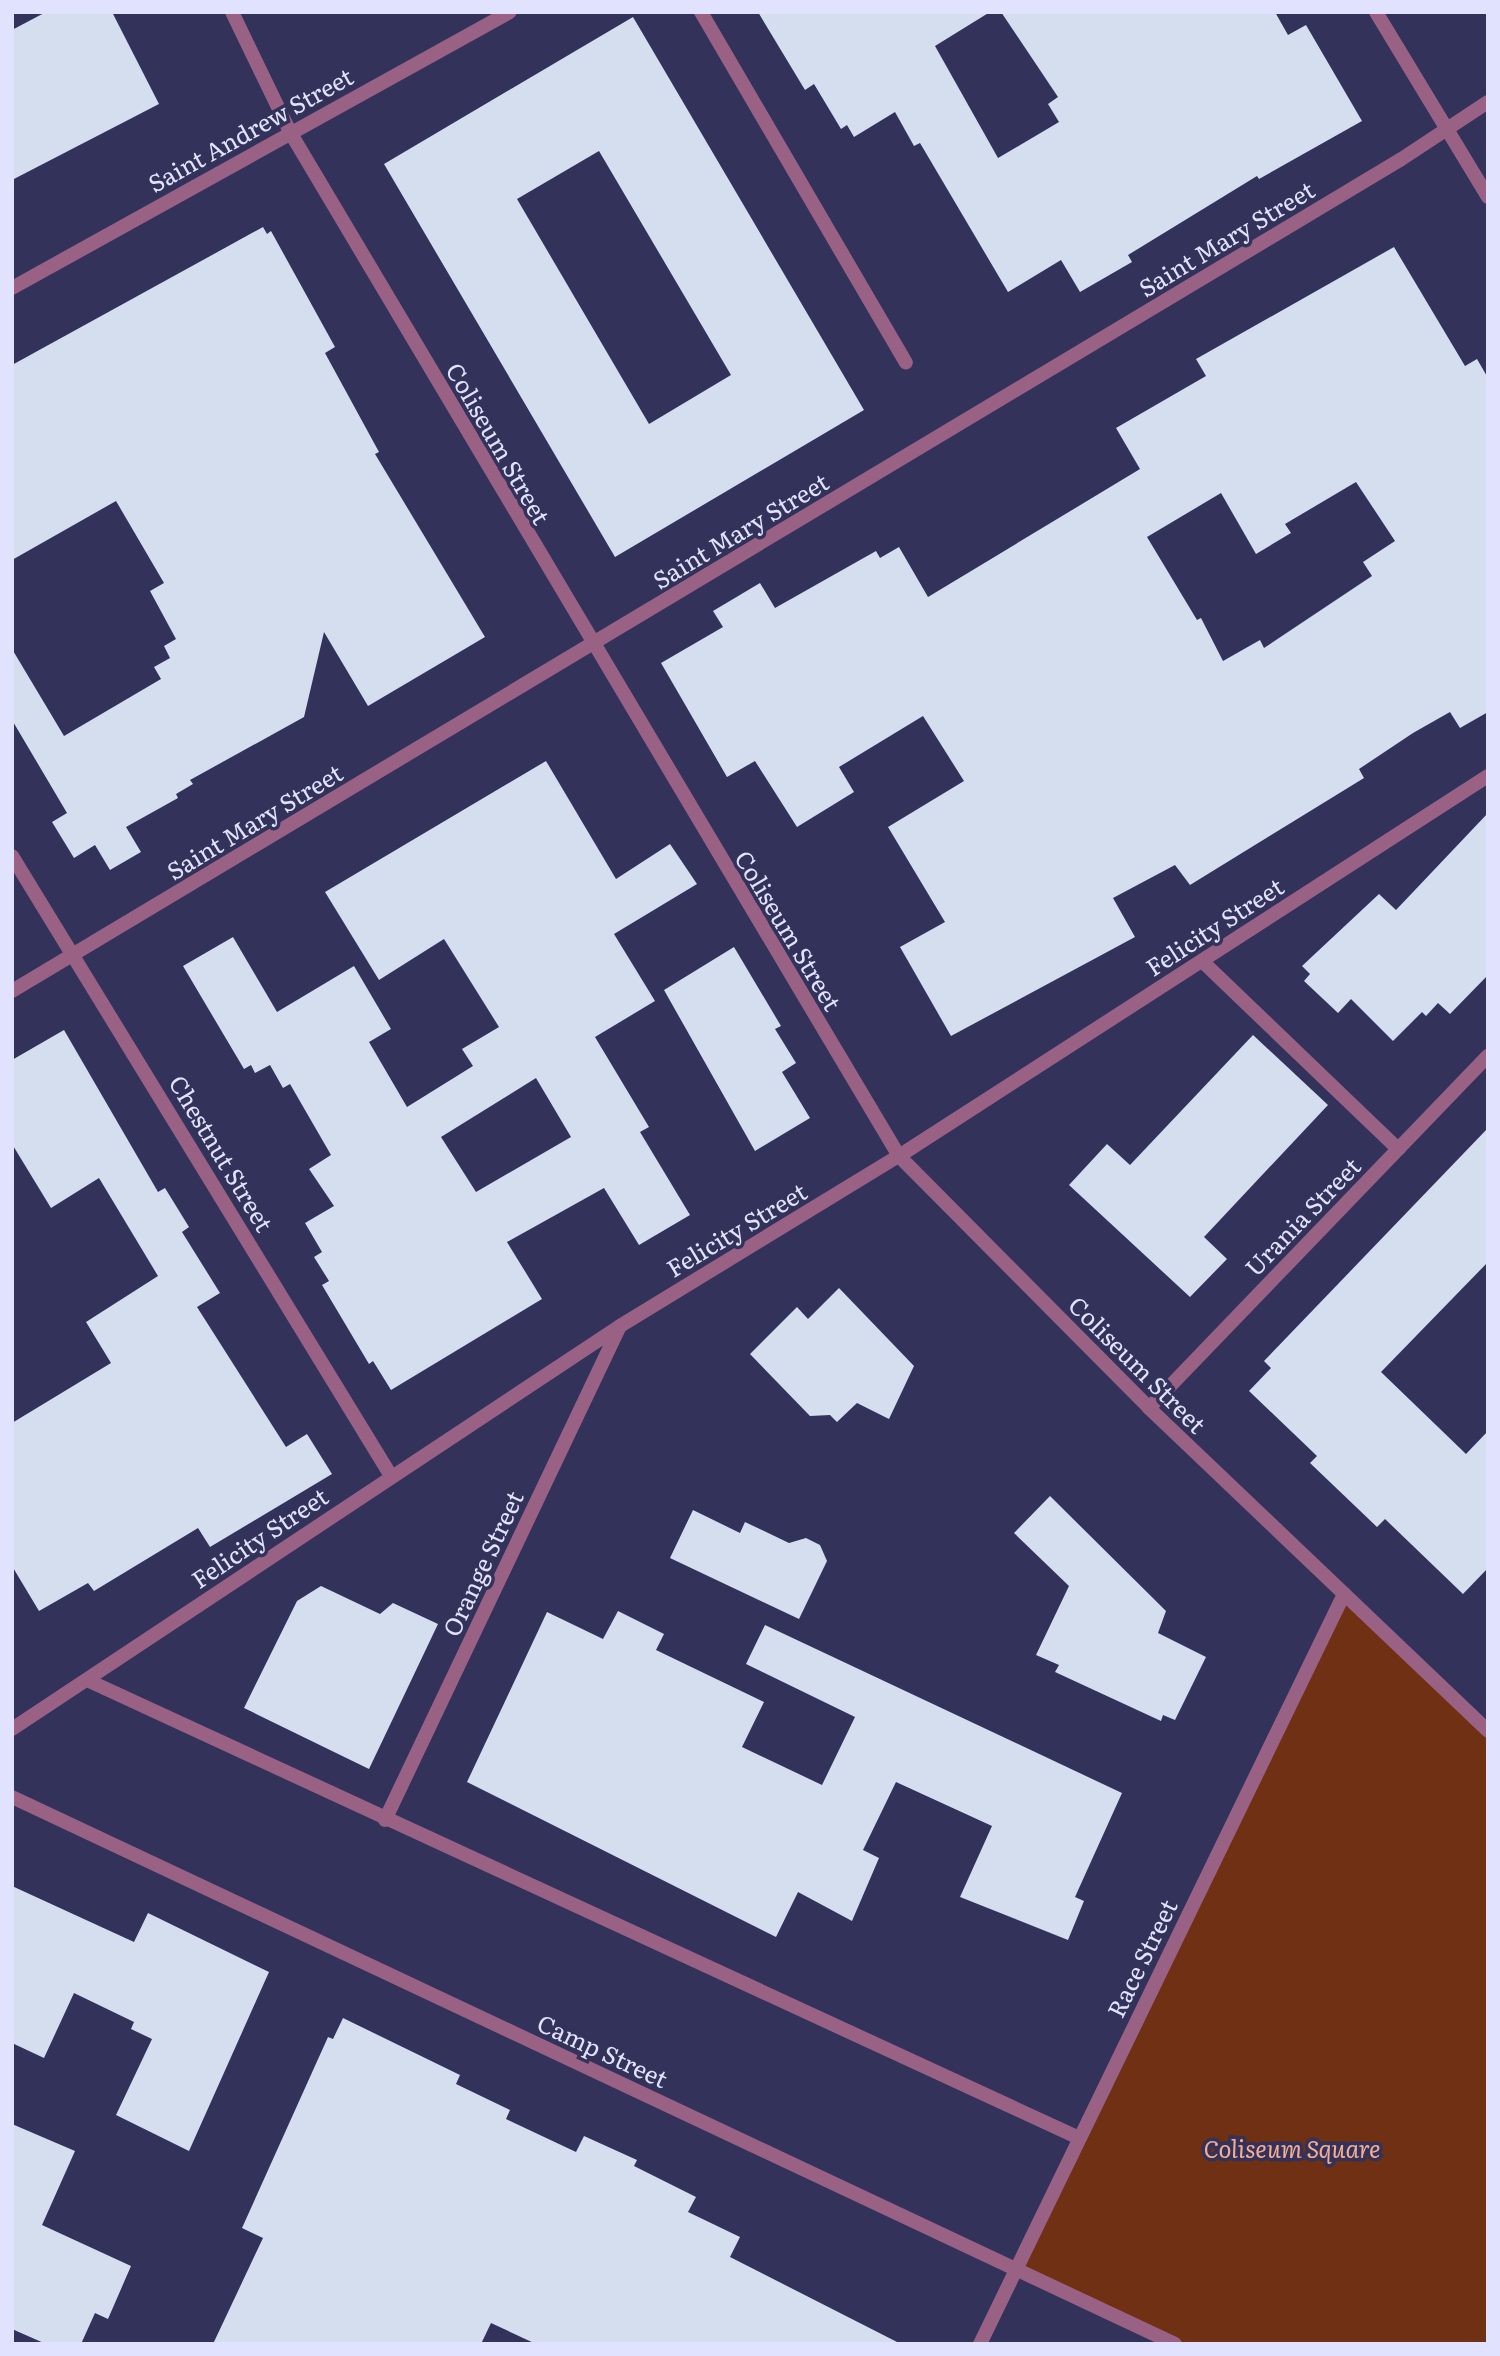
<!DOCTYPE html>
<html>
<head>
<meta charset="utf-8">
<style>
  body { margin:0 }
  #map { position:relative; width:1500px; height:2356px; overflow:hidden; background:#32325b; font-family:Literata,serif }
  div>[style] { position:absolute }
  .green>* { inset:0; background:#6f3014 }
  .building>* { inset:0; background:#d5deef }
  .lane>* { height:14px; margin:-7px; padding:0 7px; transform-origin:7px; border-radius:7px; background:#996284 }
  .street>* { height:14px; margin:-7px; padding:0 7px; transform-origin:7px; border-radius:7px; background:#996284 }
  span { translate:-50% -50%; white-space:nowrap; text-align:center; line-height:1.15; -webkit-text-stroke:7px #32325b; paint-order:stroke }
  .street-label { font-size:24px; color:#e1e3fe }
  .park-label { font-size:24px; color:#f5ad91; font-style:italic }
  .frame { position:absolute; inset:0; border:14px solid #e1e3fe; pointer-events:none }
</style>
</head>
<body>
<div id="map">
  <div class="green">
    <i style="clip-path:polygon(1344px 1594px,1488px 1731px,1488px 2344px,1175px 2344px,1015px 2269px)"></i>
  </div>
  <div class="building">
    <i style="clip-path:polygon(46px 12px,112px 12px,159px 104px,12px 180px,12px 30px)"></i>
    <i style="clip-path:polygon(758px 12px,990px 12px,935px 46px,998px 158px,1059px 122px,1048px 104px,1058px 97px,1001px 12px,1275px 12px,1288px 35px,1306px 25px,1362px 121px,1259px 179px,1257px 176px,1128px 255px,1132px 262px,1080px 292px,1061px 260px,1008px 292px,920px 143px,914px 146px,895px 112px,854px 137px,847px 125px,841px 129px,814px 84px,805px 90px)"></i>
    <i style="clip-path:polygon(evenodd,633px 17px,864px 410px,615px 557px,384px 164px,633px 17px,599px 151px,731px 375px,649px 424px,517px 199px,599px 151px)"></i>
    <i style="clip-path:polygon(263px 227px,267px 234px,271px 231px,335px 347px,325px 353px,379px 452px,375px 454px,485px 637px,368px 706px,324px 632px,304px 717px,190px 780px,193px 784px,176px 794px,178px 798px,126px 827px,141px 852px,110px 870px,95px 845px,74px 858px,52px 822px,67px 813px,12px 720px,12px 649px,64px 736px,161px 679px,154px 667px,170px 658px,164px 646px,176px 639px,150px 591px,164px 583px,116px 501px,12px 560px,12px 365px)"></i>
    <i style="clip-path:polygon(evenodd,1394px 247px,1465px 366px,1477px 359px,1488px 378px,1488px 712px,1460px 728px,1450px 712px,1413px 733px,1359px 769px,1364px 778px,1190px 885px,1175px 865px,1113px 898px,1135px 937px,951px 1036px,900px 947px,945px 922px,888px 827px,964px 781px,923px 716px,839px 767px,854px 792px,797px 827px,755px 761px,727px 777px,661px 663px,723px 627px,713px 611px,760px 583px,775px 608px,876px 551px,880px 558px,899px 547px,928px 597px,1140px 469px,1116px 428px,1206px 376px,1196px 359px,1394px 247px,1356px 482px,1395px 541px,1363px 562px,1372px 576px,1264px 648px,1260px 640px,1223px 661px,1201px 618px,1197px 620px,1147px 537px,1221px 493px,1256px 554px,1291px 533px,1285px 524px,1356px 482px)"></i>
    <i style="clip-path:polygon(evenodd,546px 761px,616px 879px,670px 844px,697px 884px,614px 934px,655px 1001px,595px 1037px,649px 1127px,640px 1132px,690px 1215px,639px 1245px,604px 1188px,507px 1242px,542px 1299px,391px 1390px,373px 1361px,369px 1364px,322px 1285px,329px 1281px,314px 1257px,322px 1252px,305px 1223px,334px 1206px,309px 1169px,331px 1155px,290px 1084px,283px 1088px,270px 1065px,255px 1073px,251px 1065px,244px 1069px,183px 966px,233px 937px,277px 1012px,354px 966px,391px 1029px,369px 1042px,407px 1107px,473px 1066px,462px 1049px,499px 1027px,444px 939px,379px 980px,325px 892px,546px 761px,536px 1078px,571px 1137px,476px 1192px,441px 1137px,536px 1078px)"></i>
    <i style="clip-path:polygon(1488px 813px,1488px 975px,1450px 1014px,1438px 1003px,1426px 1016px,1422px 1012px,1393px 1041px,1351px 999px,1338px 1013px,1304px 981px,1310px 974px,1302px 966px,1379px 894px,1396px 910px)"></i>
    <i style="clip-path:polygon(734px 947px,781px 1026px,775px 1029px,796px 1063px,782px 1072px,810px 1118px,755px 1151px,664px 990px)"></i>
    <i style="clip-path:polygon(64px 1030px,158px 1192px,165px 1188px,189px 1227px,182px 1232px,220px 1293px,197px 1307px,286px 1447px,307px 1434px,332px 1474px,210px 1547px,198px 1528px,94px 1591px,88px 1583px,39px 1611px,12px 1566px,12px 1423px,111px 1363px,86px 1322px,158px 1276px,99px 1178px,51px 1208px,12px 1144px,12px 1060px)"></i>
    <i style="clip-path:polygon(1253px 1035px,1328px 1105px,1204px 1237px,1227px 1259px,1190px 1297px,1069px 1185px,1107px 1144px,1130px 1165px)"></i>
    <i style="clip-path:polygon(1488px 1128px,1488px 1262px,1381px 1372px,1466px 1454px,1488px 1431px,1488px 1568px,1463px 1594px,1385px 1519px,1377px 1527px,1310px 1463px,1317px 1456px,1249px 1391px,1271px 1368px,1264px 1361px)"></i>
    <i style="clip-path:polygon(839px 1288px,914px 1366px,889px 1419px,857px 1403px,837px 1422px,830px 1415px,810px 1416px,750px 1354px,797px 1307px,808px 1319px)"></i>
    <i style="clip-path:polygon(1050px 1496px,1166px 1611px,1158px 1633px,1206px 1657px,1175px 1720px,1163px 1715px,1161px 1721px,1055px 1672px,1059px 1665px,1036px 1655px,1069px 1586px,1014px 1533px)"></i>
    <i style="clip-path:polygon(693px 1510px,740px 1533px,745px 1522px,789px 1543px,806px 1538px,820px 1545px,827px 1561px,799px 1619px,670px 1558px)"></i>
    <i style="clip-path:polygon(321px 1586px,380px 1614px,393px 1603px,438px 1624px,369px 1769px,244px 1708px,297px 1601px)"></i>
    <i style="clip-path:polygon(618px 1611px,664px 1634px,656px 1650px,764px 1702px,742px 1747px,822px 1785px,855px 1717px,746px 1664px,765px 1625px,1122px 1793px,1075px 1897px,1084px 1901px,1068px 1940px,960px 1897px,992px 1826px,896px 1782px,863px 1850px,879px 1858px,852px 1921px,798px 1892px,776px 1937px,467px 1782px,547px 1612px,603px 1639px)"></i>
    <i style="clip-path:polygon(12px 1886px,134px 1942px,148px 1913px,269px 1972px,189px 2151px,116px 2115px,152px 2039px,131px 2029px,134px 2022px,74px 1993px,44px 2058px,12px 2043px)"></i>
    <i style="clip-path:polygon(343px 2018px,460px 2075px,456px 2084px,510px 2110px,506px 2119px,576px 2152px,584px 2136px,637px 2160px,634px 2166px,696px 2197px,688px 2212px,740px 2237px,730px 2257px,901px 2344px,536px 2344px,491px 2323px,481px 2344px,213px 2344px,263px 2238px,242px 2228px,328px 2037px,333px 2039px)"></i>
    <i style="clip-path:polygon(12px 2124px,75px 2151px,42px 2225px,131px 2266px,108px 2319px,95px 2313px,81px 2344px,46px 2344px,12px 2329px)"></i>
  </div>
  <div class="lane">
    <i style="left:701px;top:12px;width:406px;rotate:59.7deg"></i>
    <i style="left:1202px;top:961px;width:272px;rotate:43.8deg"></i>
  </div>
  <div class="street">
    <i style="left:232px;top:12px;width:133px;rotate:64.2deg"></i>
    <i style="left:290px;top:132px;width:1191px;rotate:59.26deg"></i>
    <i style="left:899px;top:1156px;width:355px;rotate:45.2deg"></i>
    <i style="left:1149px;top:1408px;width:468px;rotate:43.6deg"></i>
    <i style="left:1376px;top:12px;width:216px;rotate:58.8deg"></i>
    <i style="left:12px;top:288px;width:569px;rotate:-29deg"></i>
    <i style="left:12px;top:856px;width:727px;rotate:58.56deg"></i>
    <i style="left:12px;top:991px;width:1618px;rotate:-30.91deg"></i>
    <i style="left:1400px;top:160px;width:105px;rotate:-33.4deg"></i>
    <i style="left:1149px;top:1408px;width:489px;rotate:-46.1deg"></i>
    <i style="left:87px;top:1680px;width:1093px;rotate:24.78deg"></i>
    <i style="left:12px;top:1729px;width:729px;rotate:-33.54deg"></i>
    <i style="left:620px;top:1326px;width:327px;rotate:-31.4deg"></i>
    <i style="left:899px;top:1156px;width:701px;rotate:-32.83deg"></i>
    <i style="left:12px;top:1797px;width:1285px;rotate:25.19deg"></i>
    <i style="left:385px;top:1820px;width:545px;rotate:-64.56deg"></i>
    <i style="left:980px;top:2344px;width:834px;rotate:-64.11deg"></i>
  </div>
  <div class="street-label">
    <span style="left:250px;top:129px;rotate:-29deg">Saint Andrew Street</span>
    <span style="left:1226px;top:238px;rotate:-31deg">Saint Mary Street</span>
    <span style="left:499px;top:443px;rotate:60deg">Coliseum Street</span>
    <span style="left:740px;top:530px;rotate:-31deg">Saint Mary Street</span>
    <span style="left:254px;top:821px;rotate:-31deg">Saint Mary Street</span>
    <span style="left:1214px;top:926px;rotate:-33deg">Felicity Street</span>
    <span style="left:789px;top:930px;rotate:59deg">Coliseum Street</span>
    <span style="left:222px;top:1153px;rotate:59deg">Chestnut Street</span>
    <span style="left:1302px;top:1216px;rotate:-46deg">Urania Street</span>
    <span style="left:736px;top:1229px;rotate:-31deg">Felicity Street</span>
    <span style="left:1138px;top:1364px;rotate:45deg">Coliseum Street</span>
    <span style="left:259px;top:1537px;rotate:-34deg">Felicity Street</span>
    <span style="left:482px;top:1563px;rotate:-65deg">Orange Street</span>
    <span style="left:1141px;top:1958px;rotate:-64deg">Race Street</span>
    <span style="left:603px;top:2050px;rotate:25deg">Camp Street</span>
  </div>
  <div class="park-label">
    <span style="left:1292px;top:2148px">Coliseum Square</span>
  </div>
  <div class="frame"></div>
</div>
</body>
</html>
